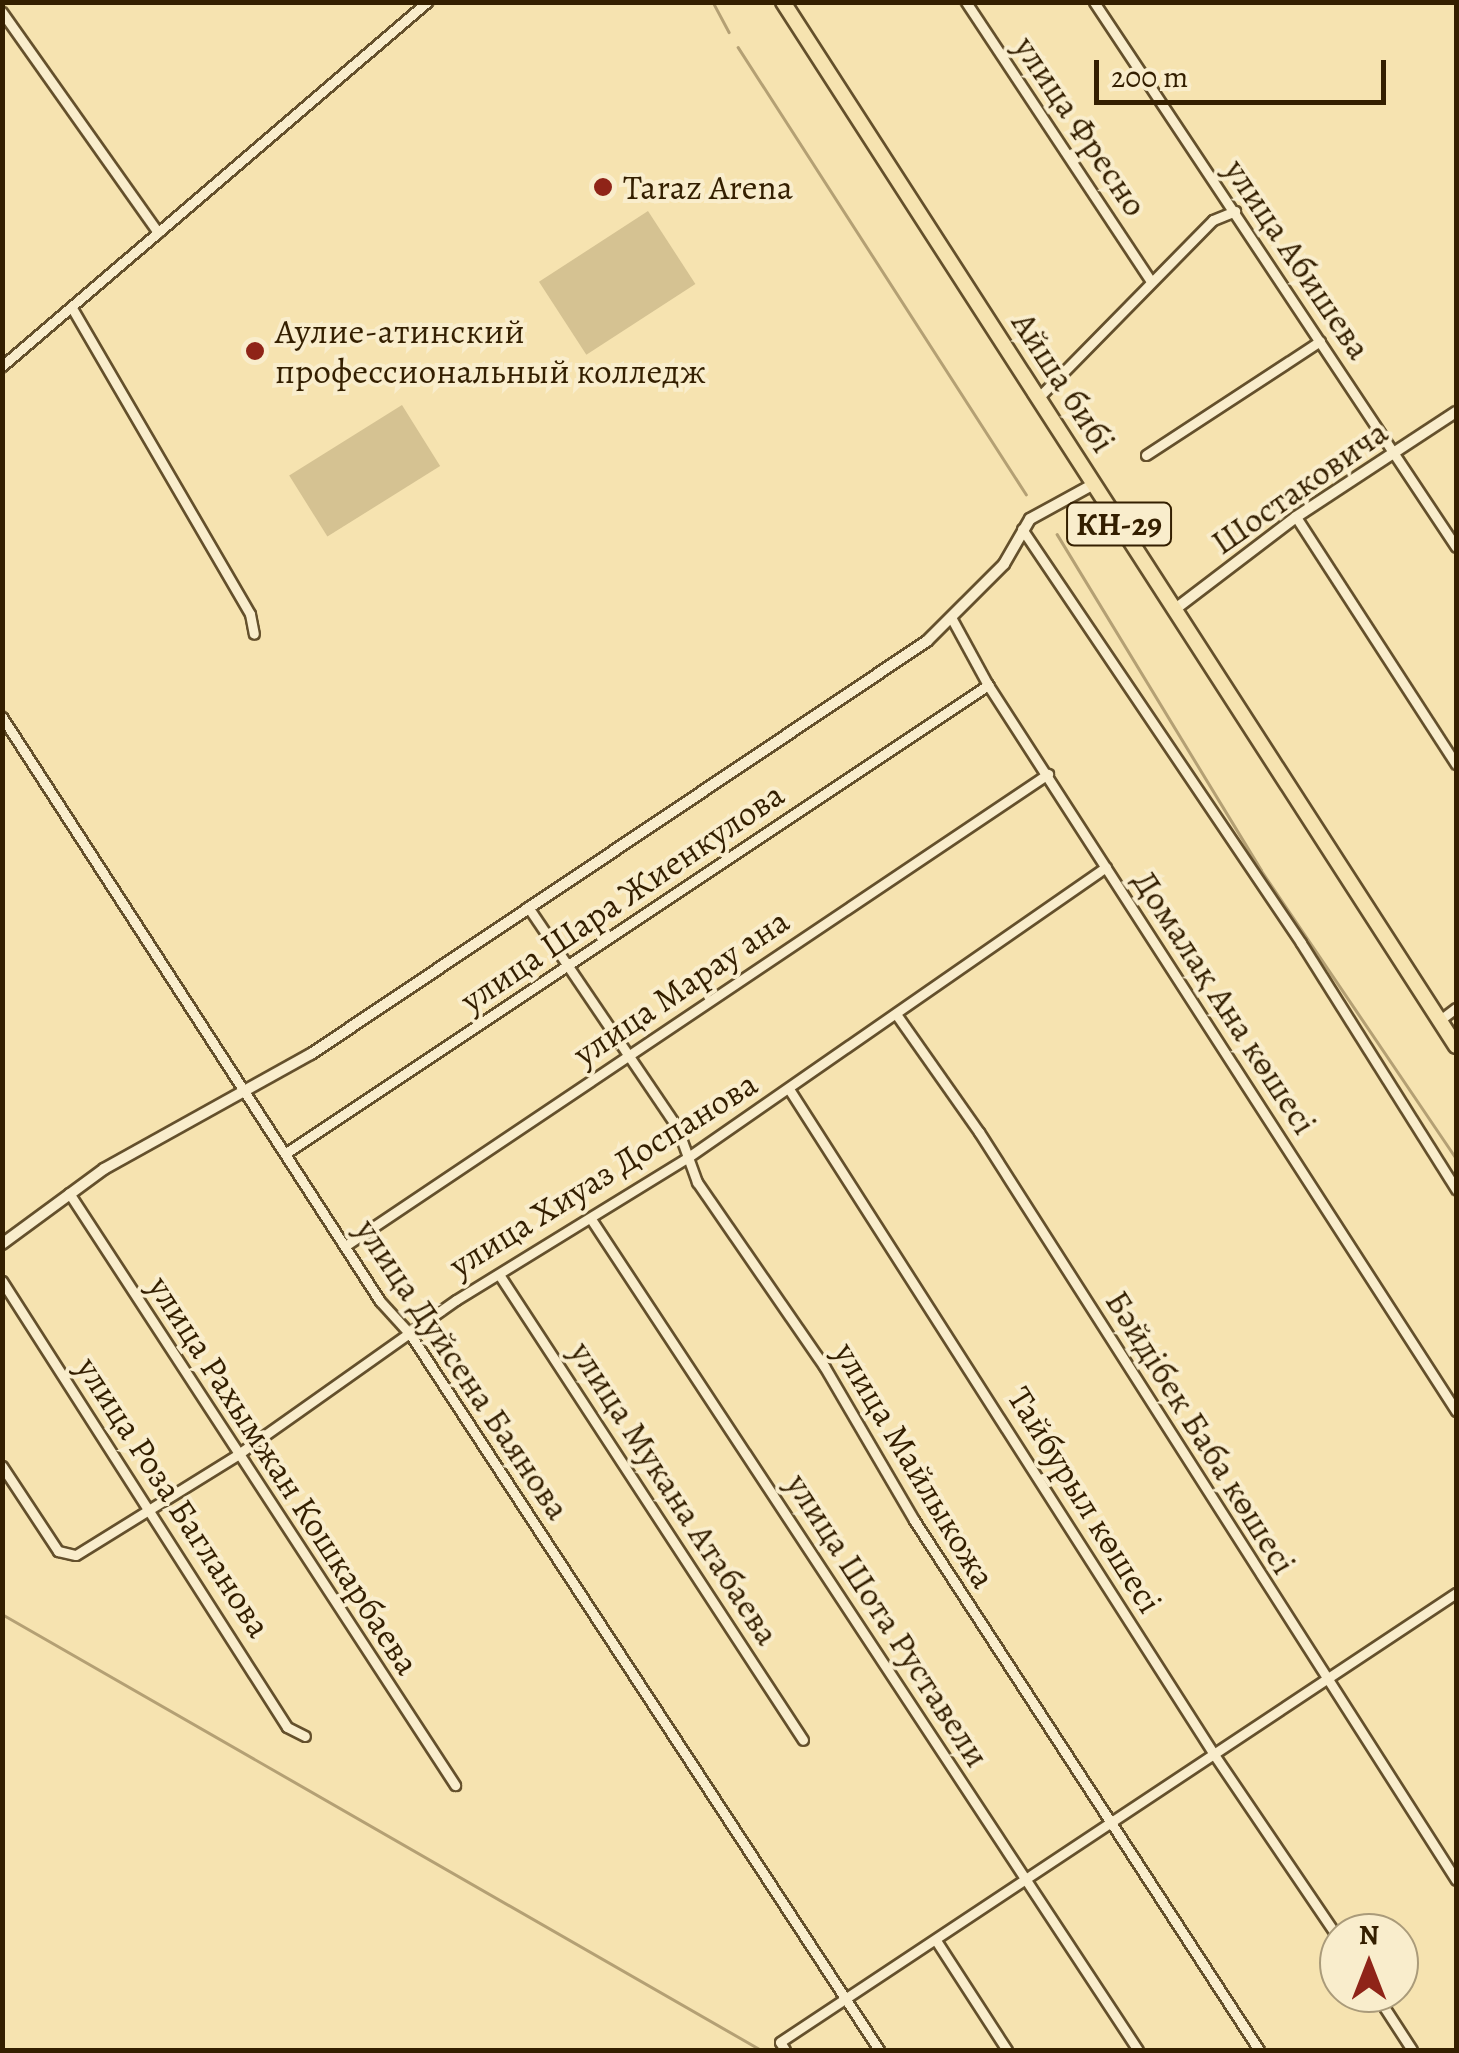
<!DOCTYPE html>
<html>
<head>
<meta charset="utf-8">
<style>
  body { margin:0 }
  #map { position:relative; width:1459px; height:2053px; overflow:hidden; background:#f6e3b0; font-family:Alegreya,serif }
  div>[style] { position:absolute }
  .green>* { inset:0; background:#d5c292; transform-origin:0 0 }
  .stream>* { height:2.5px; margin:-1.25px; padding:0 1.25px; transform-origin:1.25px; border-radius:1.25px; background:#b4a074 }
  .roads { filter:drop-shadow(2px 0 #64502c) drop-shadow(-2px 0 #64502c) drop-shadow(0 2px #64502c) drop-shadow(0 -2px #64502c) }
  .minor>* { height:9px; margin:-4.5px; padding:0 4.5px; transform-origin:4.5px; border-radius:4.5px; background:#f9edcc }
  .tertiary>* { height:10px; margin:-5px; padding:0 5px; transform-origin:5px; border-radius:5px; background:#f9edcc }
  .primary>* { height:14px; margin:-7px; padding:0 7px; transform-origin:7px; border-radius:7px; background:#f6e3b0 }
  .dots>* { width:28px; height:28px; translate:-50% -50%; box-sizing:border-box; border:5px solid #f9edcc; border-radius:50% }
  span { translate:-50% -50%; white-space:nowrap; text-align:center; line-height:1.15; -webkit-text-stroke:8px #f9edcc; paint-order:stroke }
  .shield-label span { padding:2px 8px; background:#f9edcc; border:2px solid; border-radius:8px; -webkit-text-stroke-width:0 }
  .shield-label { font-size:32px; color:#341f00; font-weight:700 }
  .street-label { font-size:35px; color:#341f00 }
  .poi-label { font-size:35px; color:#341f00 }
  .left { translate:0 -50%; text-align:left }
  .frame { position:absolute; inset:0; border:5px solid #341f00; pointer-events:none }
  .north { position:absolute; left:1319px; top:1913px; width:100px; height:100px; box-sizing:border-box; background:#f9edcc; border:2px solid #aa9b7a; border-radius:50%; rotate:0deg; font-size:28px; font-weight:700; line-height:40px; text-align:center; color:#341f00 }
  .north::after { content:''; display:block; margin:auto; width:35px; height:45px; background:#8f2418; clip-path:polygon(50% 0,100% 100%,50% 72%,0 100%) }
  .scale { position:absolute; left:1094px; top:60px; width:292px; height:45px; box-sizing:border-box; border:5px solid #341f00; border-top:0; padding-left:12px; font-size:30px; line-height:35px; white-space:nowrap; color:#341f00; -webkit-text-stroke:8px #f9edcc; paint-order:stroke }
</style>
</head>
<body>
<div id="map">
  <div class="green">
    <i style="left:648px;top:211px;width:87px;height:130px;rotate:57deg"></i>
    <i style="left:402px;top:405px;width:72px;height:133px;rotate:58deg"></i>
  </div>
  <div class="stream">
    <i style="left:713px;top:2px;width:34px;rotate:62deg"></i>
    <i style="left:738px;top:47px;width:532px;rotate:57.21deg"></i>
    <i style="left:1057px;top:534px;width:393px;rotate:58.7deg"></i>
    <i style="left:1261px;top:870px;width:348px;rotate:55.9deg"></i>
    <i style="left:2px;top:1614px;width:875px;rotate:29.87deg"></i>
  </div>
  <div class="roads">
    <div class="minor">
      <i style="left:966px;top:2px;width:335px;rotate:56.5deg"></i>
      <i style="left:1094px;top:2px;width:654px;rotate:56.41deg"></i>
      <i style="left:2px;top:12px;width:270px;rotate:54.7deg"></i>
      <i style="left:72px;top:308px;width:354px;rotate:59.8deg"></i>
      <i style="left:250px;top:614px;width:20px;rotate:79deg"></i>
      <i style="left:2px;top:366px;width:560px;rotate:-40.58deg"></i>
      <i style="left:1039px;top:397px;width:248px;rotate:-45.5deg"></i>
      <i style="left:1213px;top:220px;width:24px;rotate:-22deg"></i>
      <i style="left:1146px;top:455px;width:208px;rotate:-33.2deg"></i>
      <i style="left:1296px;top:517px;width:294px;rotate:57.1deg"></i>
      <i style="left:1022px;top:529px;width:499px;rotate:56deg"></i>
      <i style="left:1301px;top:943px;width:291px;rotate:57.8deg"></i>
      <i style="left:952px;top:619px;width:75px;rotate:61.4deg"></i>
      <i style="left:988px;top:685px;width:864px;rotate:57.19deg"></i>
      <i style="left:2px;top:717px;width:696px;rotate:57.09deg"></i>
      <i style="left:380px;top:1301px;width:45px;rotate:47.7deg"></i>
      <i style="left:410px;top:1334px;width:856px;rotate:56.77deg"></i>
      <i style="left:528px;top:907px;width:266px;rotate:55.9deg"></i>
      <i style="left:677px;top:1127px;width:59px;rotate:70deg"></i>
      <i style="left:697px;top:1182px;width:224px;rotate:55.4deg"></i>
      <i style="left:824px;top:1366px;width:178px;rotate:59.7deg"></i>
      <i style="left:914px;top:1520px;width:632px;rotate:56.94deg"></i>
      <i style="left:896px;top:1014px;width:144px;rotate:54.9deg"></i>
      <i style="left:979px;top:1132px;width:887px;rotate:57.47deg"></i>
      <i style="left:1440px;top:1020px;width:20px;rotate:-37deg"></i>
      <i style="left:789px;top:1089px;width:791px;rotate:57.43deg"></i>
      <i style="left:1215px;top:1756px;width:221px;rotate:55.9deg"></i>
      <i style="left:286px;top:1153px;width:844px;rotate:-33.69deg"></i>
      <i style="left:69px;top:1193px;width:707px;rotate:56.89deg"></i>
      <i style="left:591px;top:1219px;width:995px;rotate:56.65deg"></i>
      <i style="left:345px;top:1246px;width:847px;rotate:-33.88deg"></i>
      <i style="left:500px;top:1276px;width:554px;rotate:56.85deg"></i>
      <i style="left:2px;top:1281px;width:529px;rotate:57.42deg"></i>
      <i style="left:287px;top:1727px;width:20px;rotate:27deg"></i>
      <i style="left:2px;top:1466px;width:102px;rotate:56.6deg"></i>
      <i style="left:58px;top:1551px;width:18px;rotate:13deg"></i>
      <i style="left:76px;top:1555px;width:190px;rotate:-31.8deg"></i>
      <i style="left:237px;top:1455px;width:268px;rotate:-35.3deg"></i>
      <i style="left:456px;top:1300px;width:271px;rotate:-31.6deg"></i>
      <i style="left:687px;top:1158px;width:510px;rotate:-34.78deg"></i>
      <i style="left:937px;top:1942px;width:129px;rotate:57.1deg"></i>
      <i style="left:1375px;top:1993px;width:68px;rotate:57deg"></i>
      <i style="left:785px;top:2050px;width:9px;rotate:-122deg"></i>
      <i style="left:780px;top:2042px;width:812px;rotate:-33.59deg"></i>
    </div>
    <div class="tertiary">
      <i style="left:1174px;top:610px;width:153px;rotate:-37.3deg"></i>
      <i style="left:1296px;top:517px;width:191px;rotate:-33.3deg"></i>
      <i style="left:2px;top:1244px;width:127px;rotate:-36.3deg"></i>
      <i style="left:104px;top:1169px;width:237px;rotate:-29.1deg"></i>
      <i style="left:311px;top:1054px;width:742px;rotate:-33.84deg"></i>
      <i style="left:927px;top:641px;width:109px;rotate:-45deg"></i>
      <i style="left:1004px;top:564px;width:52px;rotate:-60deg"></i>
      <i style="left:1030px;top:519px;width:73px;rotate:-28.7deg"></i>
    </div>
    <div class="primary">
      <i style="left:783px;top:2px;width:1242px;rotate:57.19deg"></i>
    </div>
  </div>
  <div class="dots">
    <i style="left:603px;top:187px;background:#8f2418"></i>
    <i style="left:255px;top:351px;background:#8f2418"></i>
  </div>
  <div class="shield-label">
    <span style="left:1119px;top:524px">КН-29</span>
  </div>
  <div class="street-label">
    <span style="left:1081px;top:126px;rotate:56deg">улица Фресно</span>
    <span style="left:1298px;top:259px;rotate:56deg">улица Абишева</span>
    <span style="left:1064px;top:382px;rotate:57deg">Айша бибі</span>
    <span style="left:1299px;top:487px;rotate:-35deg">Шостаковича</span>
    <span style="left:622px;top:897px;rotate:-34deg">улица Шара Жиенкулова</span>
    <span style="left:681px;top:987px;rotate:-34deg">улица Марау ана</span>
    <span style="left:1225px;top:1002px;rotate:57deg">Домалақ Ана көшесі</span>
    <span style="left:603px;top:1174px;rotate:-32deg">улица Хиуаз Доспанова</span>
    <span style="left:463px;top:1369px;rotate:56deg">улица Дуйсена Баянова</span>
    <span style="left:1201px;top:1432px;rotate:58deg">Бәйдібек Баба көшесі</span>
    <span style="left:915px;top:1465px;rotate:59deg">улица Майлыкожа</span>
    <span style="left:284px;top:1475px;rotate:57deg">улица Рахымжан Кошкарбаева</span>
    <span style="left:675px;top:1493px;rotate:57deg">улица Мукана Атабаева</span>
    <span style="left:174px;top:1497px;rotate:57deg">улица Роза Багланова</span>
    <span style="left:1085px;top:1500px;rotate:58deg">Тайбурыл көшесі</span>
    <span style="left:888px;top:1620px;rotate:57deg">улица Шота Руставели</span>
  </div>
  <div class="poi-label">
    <span class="left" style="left:623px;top:187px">Taraz Arena</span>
    <span class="left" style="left:275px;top:351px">Аулие-атинский<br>профессиональный колледж</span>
  </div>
  <div class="frame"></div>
  <div class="north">N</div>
  <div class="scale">200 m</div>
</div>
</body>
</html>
